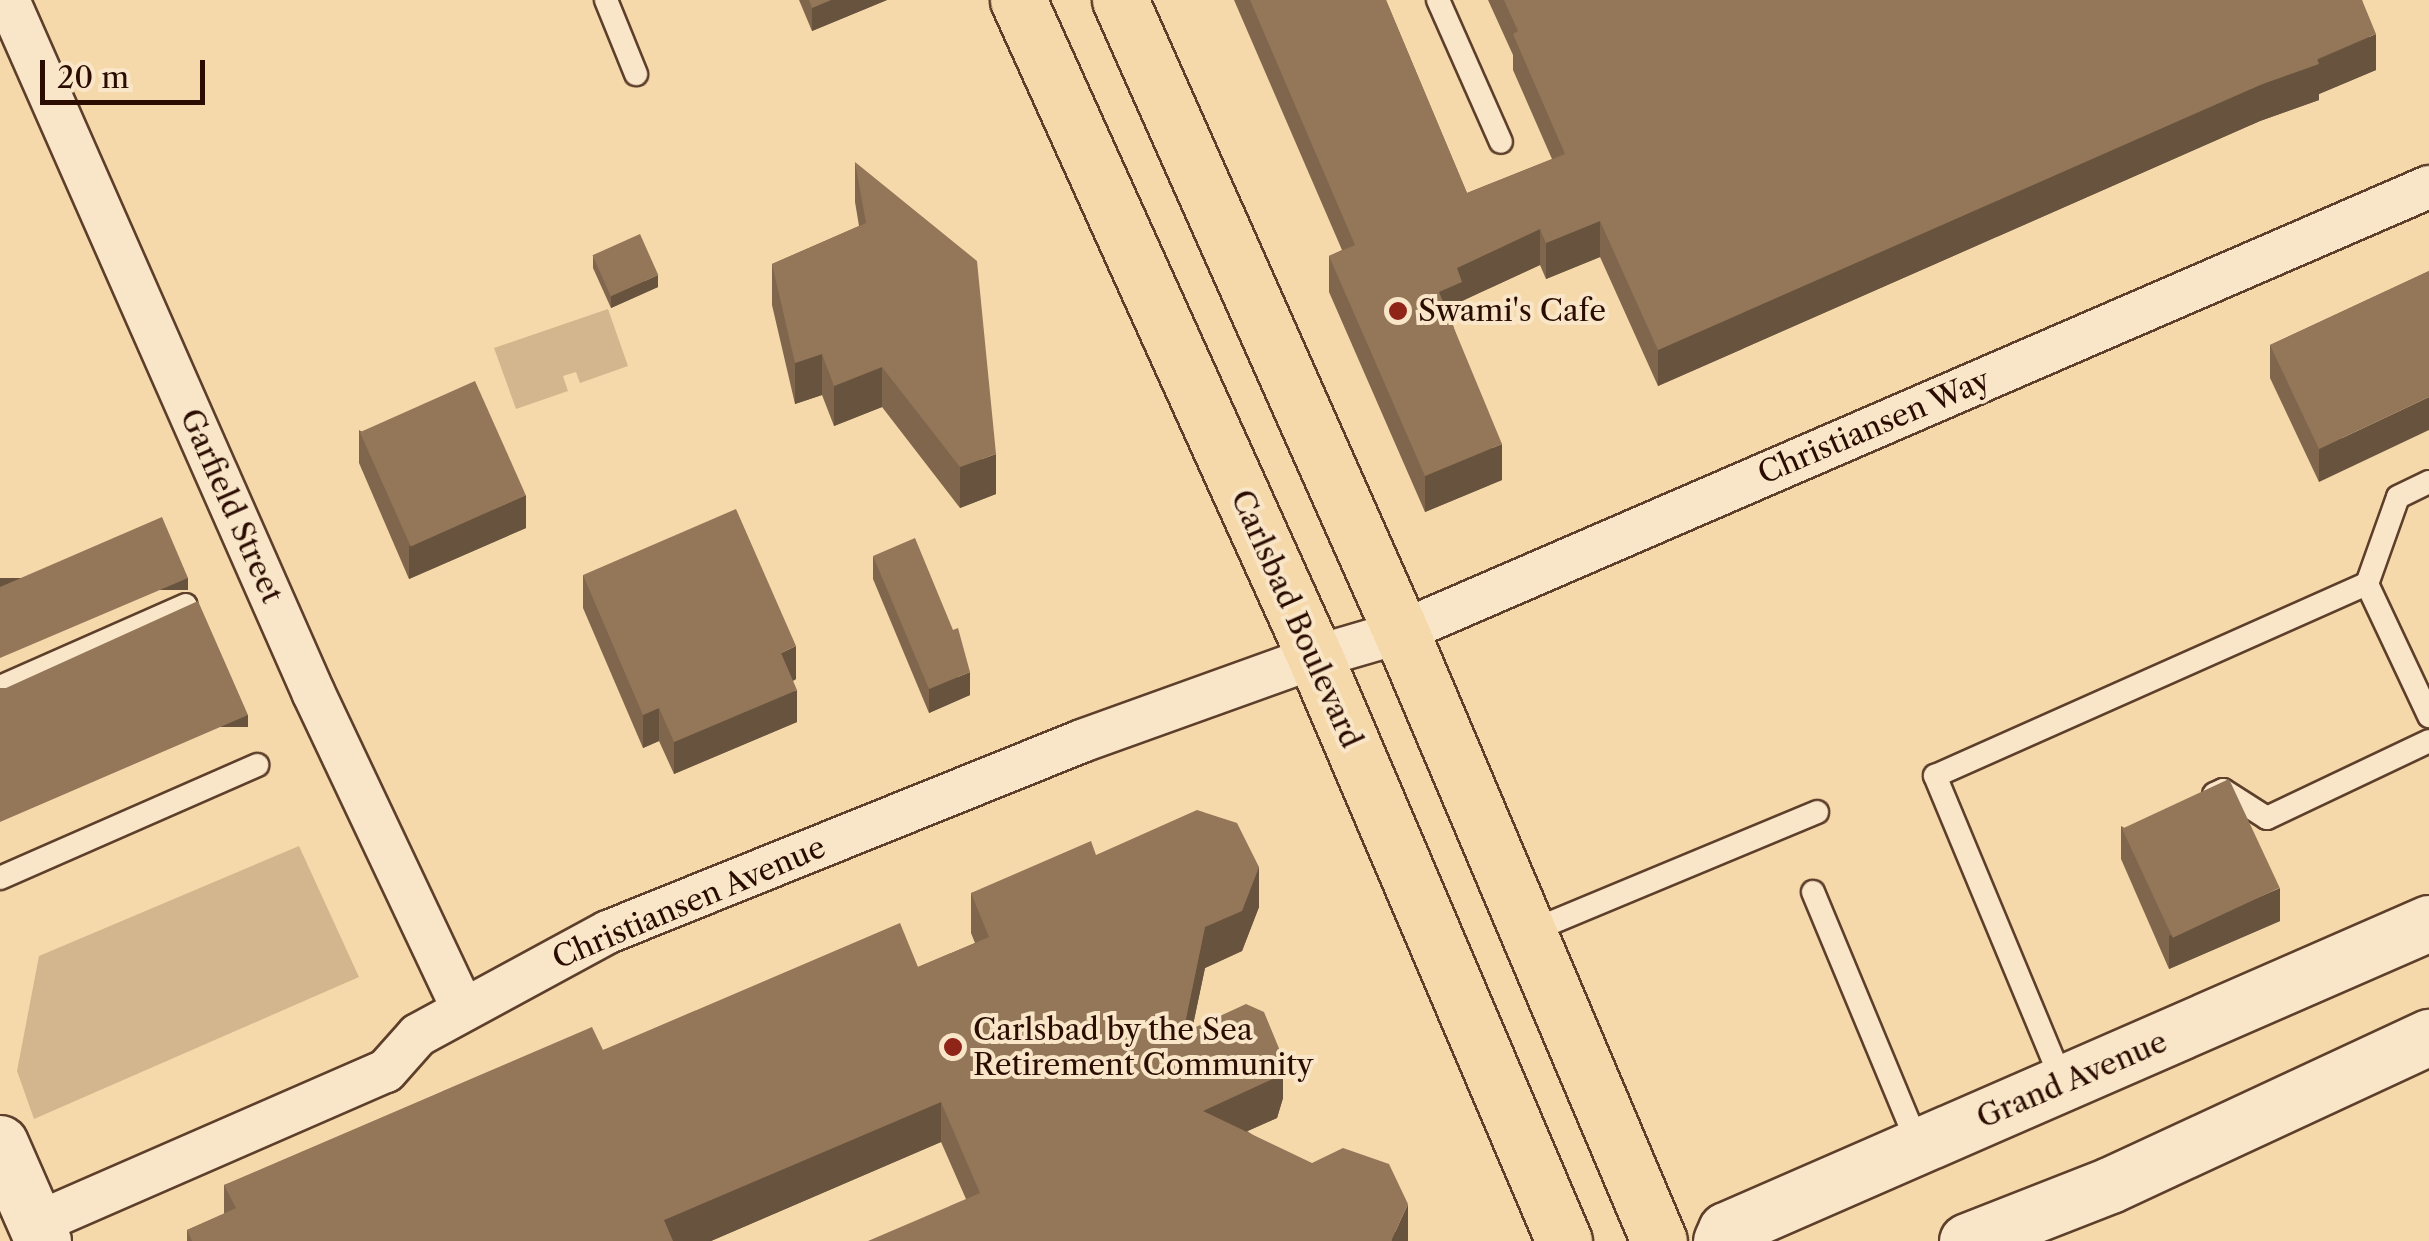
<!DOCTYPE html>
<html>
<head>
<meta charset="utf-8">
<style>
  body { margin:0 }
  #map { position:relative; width:2429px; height:1241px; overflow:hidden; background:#f6d9ab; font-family:"Libre Caslon Text",serif }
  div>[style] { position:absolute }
  .green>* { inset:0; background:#d3b68e }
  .roads { filter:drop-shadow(2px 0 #5d3f2b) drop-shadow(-2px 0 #5d3f2b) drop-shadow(0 2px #5d3f2b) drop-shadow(0 -2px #5d3f2b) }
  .lane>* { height:22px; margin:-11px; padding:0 11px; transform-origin:11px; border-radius:11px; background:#f9e6c8 }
  .street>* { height:42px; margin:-21px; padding:0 21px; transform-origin:21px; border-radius:21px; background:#f9e6c8 }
  .secondary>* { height:55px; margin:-27.5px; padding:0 27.5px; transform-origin:27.5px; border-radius:27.5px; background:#f9e6c8 }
  .primary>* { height:55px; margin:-27.5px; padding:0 27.5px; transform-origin:27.5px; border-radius:27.5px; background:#f6d9ab }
  .wall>* { inset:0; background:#7f664d }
  .shaded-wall>* { inset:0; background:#68533e; transform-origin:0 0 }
  .building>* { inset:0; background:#947759; transform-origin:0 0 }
  .dots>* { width:28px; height:28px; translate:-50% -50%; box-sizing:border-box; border:5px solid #f9e6c8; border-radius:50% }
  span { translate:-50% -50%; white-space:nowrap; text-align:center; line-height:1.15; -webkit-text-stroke:8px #f9e6c8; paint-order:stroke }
  .poi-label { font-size:30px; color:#2a0c00 }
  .left { translate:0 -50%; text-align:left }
  .street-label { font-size:30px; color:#2a0c00 }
  .scale { position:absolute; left:40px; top:60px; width:165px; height:45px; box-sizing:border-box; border:5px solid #2a0c00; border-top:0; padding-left:12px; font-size:30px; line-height:35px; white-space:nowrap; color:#2a0c00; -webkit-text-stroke:8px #f9e6c8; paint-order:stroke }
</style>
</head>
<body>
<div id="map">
  <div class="green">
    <i style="clip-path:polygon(608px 309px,628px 366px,580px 383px,576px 372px,563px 376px,568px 391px,516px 409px,494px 348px)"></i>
    <i style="clip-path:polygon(299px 846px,359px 977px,34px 1119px,17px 1071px,39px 956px)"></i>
  </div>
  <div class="roads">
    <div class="lane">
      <i style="left:606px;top:0;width:80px;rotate:67.9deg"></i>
      <i style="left:1438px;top:0;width:155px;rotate:66.1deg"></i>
      <i style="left:2367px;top:584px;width:92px;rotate:-70.4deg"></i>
      <i style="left:2398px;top:497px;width:34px;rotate:-26deg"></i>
      <i style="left:0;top:687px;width:203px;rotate:-23.8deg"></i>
      <i style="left:2214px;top:794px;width:10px;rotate:-24deg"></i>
      <i style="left:2223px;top:790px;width:52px;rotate:32.5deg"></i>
      <i style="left:2267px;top:818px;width:179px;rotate:-25.4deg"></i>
      <i style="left:0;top:878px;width:281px;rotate:-23.7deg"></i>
      <i style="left:1813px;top:892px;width:273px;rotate:67.4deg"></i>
      <i style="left:1529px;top:932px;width:312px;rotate:-22.6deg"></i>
      <i style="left:2063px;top:1083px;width:333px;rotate:-112.6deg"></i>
      <i style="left:1935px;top:776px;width:473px;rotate:-24deg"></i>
      <i style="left:2367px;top:584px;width:146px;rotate:64.8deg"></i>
    </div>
    <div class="street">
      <i style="left:8px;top:0;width:758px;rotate:66.21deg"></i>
      <i style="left:314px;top:694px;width:346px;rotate:64.7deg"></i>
      <i style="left:35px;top:1224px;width:383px;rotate:-23.6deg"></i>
      <i style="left:386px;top:1071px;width:48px;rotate:-48.4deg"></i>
      <i style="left:418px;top:1035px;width:216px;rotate:-28.5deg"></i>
      <i style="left:608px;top:932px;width:511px;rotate:-21.95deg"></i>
      <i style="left:1082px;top:741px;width:248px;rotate:-19.8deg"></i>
      <i style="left:1315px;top:657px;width:90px;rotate:-16.2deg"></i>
      <i style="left:1401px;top:632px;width:1120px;rotate:-23.41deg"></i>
    </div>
    <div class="secondary">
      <i style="left:0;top:1143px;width:107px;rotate:66.3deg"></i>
      <i style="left:1721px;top:1241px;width:12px;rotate:-66deg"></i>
      <i style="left:1726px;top:1230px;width:767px;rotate:-23.59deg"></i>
      <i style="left:1967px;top:1241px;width:154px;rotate:-21.4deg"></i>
      <i style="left:2110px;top:1185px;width:352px;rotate:-24.9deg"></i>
    </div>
    <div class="primary">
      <i style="left:1018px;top:0;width:721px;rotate:65.67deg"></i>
      <i style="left:1315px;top:657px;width:635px;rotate:66.91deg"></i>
      <i style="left:1120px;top:0;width:692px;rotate:66.03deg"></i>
      <i style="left:1401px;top:632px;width:661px;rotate:67.04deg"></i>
    </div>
  </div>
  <div class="wall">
    <i style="clip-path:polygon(799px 0,887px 0,812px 31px)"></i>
    <i style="clip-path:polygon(1234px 0,1386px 0,1467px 193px,1552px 159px,1513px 70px,1513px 55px,1488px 0,2362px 0,2376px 70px,2319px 94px,2319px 100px,2260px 121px,1658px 386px,1600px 257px,1546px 279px,1540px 265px,1462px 301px,1462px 318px,1452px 322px,1502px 480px,1425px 512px,1329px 292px,1329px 256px,1342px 250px)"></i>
    <i style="clip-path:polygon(855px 162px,996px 494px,960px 508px,882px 407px,834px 426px,822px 395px,795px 404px,772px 305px,772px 264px,859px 226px,855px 202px)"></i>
    <i style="clip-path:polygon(593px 256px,658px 287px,611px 308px,593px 268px)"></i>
    <i style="clip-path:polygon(2429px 271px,2319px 482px,2270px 378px,2270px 345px)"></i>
    <i style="clip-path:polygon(359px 430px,526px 528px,409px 579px,359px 463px)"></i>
    <i style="clip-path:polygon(873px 556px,970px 695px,929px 713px,873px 579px)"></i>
    <i style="clip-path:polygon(583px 575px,796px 679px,793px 681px,797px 722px,674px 774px,659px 741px,643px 748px,583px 608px)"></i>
    <i style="clip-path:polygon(2121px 826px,2280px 921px,2169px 969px,2121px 859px)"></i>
    <i style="clip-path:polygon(1096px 855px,1259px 907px,1242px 951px,1205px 968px,1192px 1029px,1283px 1098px,1277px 1118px,1247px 1131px,1408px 1241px,966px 1199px,941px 1142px,711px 1241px,187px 1241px,187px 1230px,224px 1214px,224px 1185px,603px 1050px,918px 967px,975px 943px,971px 933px,971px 893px)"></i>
  </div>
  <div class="shaded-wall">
    <i style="clip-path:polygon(831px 0,887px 0,812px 31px,812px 8px)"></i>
    <i style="clip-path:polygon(2376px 34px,2376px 70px,2319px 94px,2319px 100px,2260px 121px,1658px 386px,1658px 350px)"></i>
    <i style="clip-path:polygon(1600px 221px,1600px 257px,1546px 279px,1546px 243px)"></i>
    <i style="clip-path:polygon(1540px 229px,1540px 265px,1462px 301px,1462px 318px,1439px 328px,1439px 292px,1457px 268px)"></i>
    <i style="clip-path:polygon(658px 275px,658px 287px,611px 308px,611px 296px)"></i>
    <i style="clip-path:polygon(822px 354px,822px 395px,795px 404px,795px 363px)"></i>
    <i style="clip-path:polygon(882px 367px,882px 407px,834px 426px,834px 386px)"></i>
    <i style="clip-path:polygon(2429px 397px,2429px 430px,2319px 482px,2319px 449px)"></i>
    <i style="clip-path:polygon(1502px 444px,1502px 480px,1425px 512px,1425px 476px)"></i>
    <i style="clip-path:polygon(996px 454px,996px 494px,960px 508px,960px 467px)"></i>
    <i style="clip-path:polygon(526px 495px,526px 528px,409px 579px,409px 546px)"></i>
    <i style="left:188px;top:578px;width:12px;height:204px;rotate:90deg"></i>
    <i style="clip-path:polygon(796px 646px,796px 679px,781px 686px,781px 653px)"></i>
    <i style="clip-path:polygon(970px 672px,970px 695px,929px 713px,929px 689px)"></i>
    <i style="clip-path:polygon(797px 690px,797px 722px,674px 774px,674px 742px)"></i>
    <i style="clip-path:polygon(659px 708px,659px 741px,643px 748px,643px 715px)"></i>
    <i style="left:248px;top:715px;width:12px;height:270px;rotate:90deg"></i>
    <i style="clip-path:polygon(1259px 867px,1259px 907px,1242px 951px,1205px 968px,1183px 1073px,1183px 1033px,1205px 927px)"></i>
    <i style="clip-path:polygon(2280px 888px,2280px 921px,2169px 969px,2169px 936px)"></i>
    <i style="clip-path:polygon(1283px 1058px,1283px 1098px,1277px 1118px,1203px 1151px,1203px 1111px)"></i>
    <i style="clip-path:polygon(941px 1102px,941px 1142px,711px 1241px,664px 1241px,664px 1220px)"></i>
    <i style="clip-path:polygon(1408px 1204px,1408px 1241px,1391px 1241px)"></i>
  </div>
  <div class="building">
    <i style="clip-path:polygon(809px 0,831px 0,812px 8px)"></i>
    <i style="clip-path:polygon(1250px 0,1386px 0,1467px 193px,1565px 154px,1513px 34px,1518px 31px,1504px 0,2362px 0,2376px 34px,2317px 59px,2319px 64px,2260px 85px,1658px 350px,1600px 221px,1546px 243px,1540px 229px,1457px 268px,1462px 282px,1439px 292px,1502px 444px,1425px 476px,1329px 256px,1355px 245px)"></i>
    <i style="clip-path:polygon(855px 162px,977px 261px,996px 454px,960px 467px,882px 367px,834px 386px,822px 354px,795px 363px,772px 264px,866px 223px)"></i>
    <i style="left:640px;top:234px;width:45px;height:52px;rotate:66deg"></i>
    <i style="clip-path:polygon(2429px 271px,2429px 397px,2319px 449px,2270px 345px)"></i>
    <i style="left:475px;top:381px;width:125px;height:126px;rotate:66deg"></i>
    <i style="clip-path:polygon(736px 509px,796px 646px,781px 653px,797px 690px,674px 742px,659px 708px,643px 715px,583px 575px)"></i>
    <i style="clip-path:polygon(162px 517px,188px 578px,0 658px,0 587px)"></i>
    <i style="clip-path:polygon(915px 538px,953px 630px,958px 628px,970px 672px,929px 689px,873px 556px)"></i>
    <i style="clip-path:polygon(198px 601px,248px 715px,0 822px,0 688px,6px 688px)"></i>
    <i style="left:2229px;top:779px;width:120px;height:118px;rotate:65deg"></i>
    <i style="clip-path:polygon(1197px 810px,1237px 823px,1259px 867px,1242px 911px,1205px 927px,1183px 1033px,1246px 1004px,1264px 1012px,1283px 1058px,1277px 1077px,1203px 1111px,1312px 1163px,1343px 1148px,1389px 1164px,1408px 1204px,1391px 1241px,868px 1241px,980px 1193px,941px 1102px,664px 1220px,673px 1241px,192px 1241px,187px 1230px,236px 1208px,224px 1185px,592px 1027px,603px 1050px,900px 923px,918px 967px,989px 937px,971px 893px,1091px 841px,1096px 855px)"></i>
  </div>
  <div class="dots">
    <i style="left:1398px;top:311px;background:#8f2418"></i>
    <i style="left:953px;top:1047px;background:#8f2418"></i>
  </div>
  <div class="poi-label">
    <span class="left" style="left:1418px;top:311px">Swami's Cafe</span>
    <span class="left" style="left:973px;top:1047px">Carlsbad by the Sea<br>Retirement Community</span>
  </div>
  <div class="street-label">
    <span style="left:1874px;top:427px;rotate:-23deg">Christiansen Way</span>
    <span style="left:231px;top:506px;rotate:66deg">Garfield Street</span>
    <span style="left:1296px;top:619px;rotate:66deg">Carlsbad Boulevard</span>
    <span style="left:689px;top:903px;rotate:-23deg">Christiansen Avenue</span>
    <span style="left:2072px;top:1080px;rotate:-23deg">Grand Avenue</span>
  </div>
  <div class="scale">20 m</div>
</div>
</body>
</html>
